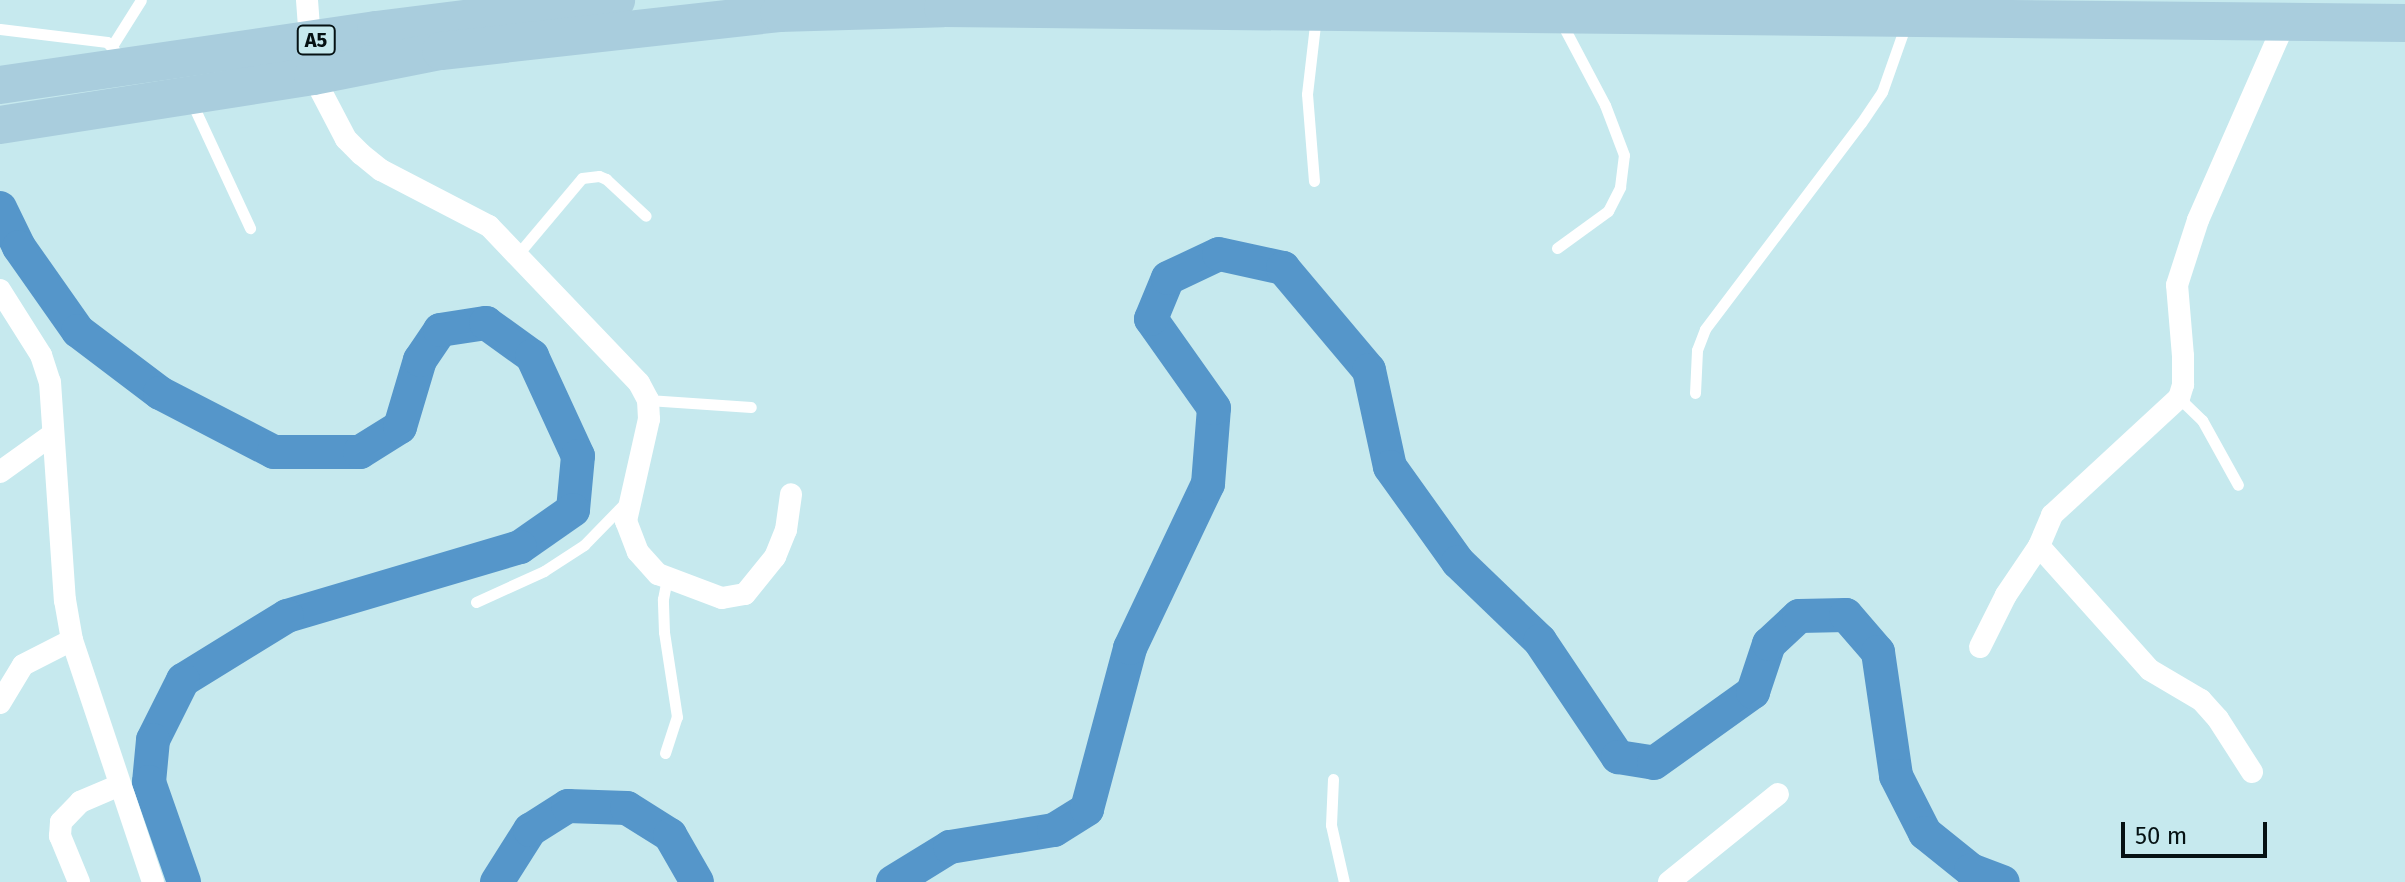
<!DOCTYPE html>
<html>
<head>
<meta charset="utf-8">
<style>
  body { margin:0 }
  #map { position:relative; width:2405px; height:882px; overflow:hidden; background:#c6e9ee; font-family:"Fira Sans",sans-serif }
  div>[style] { position:absolute }
  .river>* { height:34px; margin:-17px; padding:0 17px; transform-origin:17px; border-radius:17px; background:#5596ca }
  .service>* { height:11px; margin:-5.5px; padding:0 5.5px; transform-origin:5.5px; border-radius:5.5px; background:#fff }
  .minor>* { height:22px; margin:-11px; padding:0 11px; transform-origin:11px; border-radius:11px; background:#fff }
  .trunk>* { height:38px; margin:-19px; padding:0 19px; transform-origin:19px; border-radius:19px; background:#a9cddd }
  span { translate:-50% -50%; white-space:nowrap; text-align:center; line-height:1.15; -webkit-text-stroke:8px #c6e9ee; paint-order:stroke }
  .shield-label span { padding:2px 6px; background:#c6e9ee; border:2px solid; border-radius:6px; -webkit-text-stroke-width:0 }
  .shield-label { font-size:20px; color:#051113; font-weight:700 }
  .scale { position:absolute; left:2121px; top:822px; width:146px; height:36px; box-sizing:border-box; border:4px solid #051113; border-top:0; padding-left:10px; font-size:24px; line-height:28px; white-space:nowrap; color:#051113; -webkit-text-stroke:6px #c6e9ee; paint-order:stroke }
</style>
</head>
<body>
<div id="map">
  <div class="river">
    <i style="left:0;top:208px;width:43px;rotate:64deg"></i>
    <i style="left:19px;top:247px;width:103px;rotate:54.9deg"></i>
    <i style="left:78px;top:331px;width:103px;rotate:37.1deg"></i>
    <i style="left:160px;top:393px;width:128px;rotate:27.4deg"></i>
    <i style="left:274px;top:452px;width:86px"></i>
    <i style="left:360px;top:452px;width:47px;rotate:-32deg"></i>
    <i style="left:400px;top:427px;width:70px;rotate:-73.4deg"></i>
    <i style="left:420px;top:360px;width:36px;rotate:-56deg"></i>
    <i style="left:440px;top:330px;width:47px;rotate:-8.7deg"></i>
    <i style="left:486px;top:323px;width:57px;rotate:35.7deg"></i>
    <i style="left:532px;top:356px;width:110px;rotate:65.3deg"></i>
    <i style="left:578px;top:456px;width:54px;rotate:95.3deg"></i>
    <i style="left:573px;top:510px;width:65px;rotate:145.1deg"></i>
    <i style="left:520px;top:547px;width:243px;rotate:163.5deg"></i>
    <i style="left:287px;top:616px;width:122px;rotate:148.4deg"></i>
    <i style="left:183px;top:680px;width:67px;rotate:116.6deg"></i>
    <i style="left:153px;top:740px;width:42px;rotate:95.4deg"></i>
    <i style="left:149px;top:782px;width:106px;rotate:70.7deg"></i>
    <i style="left:497px;top:882px;width:62px;rotate:-57.6deg"></i>
    <i style="left:530px;top:830px;width:45px;rotate:-32.3deg"></i>
    <i style="left:568px;top:806px;width:59px;rotate:1.9deg"></i>
    <i style="left:627px;top:808px;width:51px;rotate:32.1deg"></i>
    <i style="left:670px;top:835px;width:54px;rotate:60.1deg"></i>
    <i style="left:893px;top:882px;width:67px;rotate:-31.6deg"></i>
    <i style="left:950px;top:847px;width:105px;rotate:-9.3deg"></i>
    <i style="left:1054px;top:830px;width:39px;rotate:-32deg"></i>
    <i style="left:1087px;top:809px;width:167px;rotate:-75deg"></i>
    <i style="left:1130px;top:648px;width:182px;rotate:-64.6deg"></i>
    <i style="left:1208px;top:484px;width:76px;rotate:-85.5deg"></i>
    <i style="left:1214px;top:408px;width:109px;rotate:-125.3deg"></i>
    <i style="left:1151px;top:319px;width:44px;rotate:-67.5deg"></i>
    <i style="left:1168px;top:278px;width:56px;rotate:-25.2deg"></i>
    <i style="left:1219px;top:254px;width:66px;rotate:12.3deg"></i>
    <i style="left:1283px;top:268px;width:133px;rotate:49.9deg"></i>
    <i style="left:1369px;top:370px;width:99px;rotate:77.8deg"></i>
    <i style="left:1390px;top:467px;width:117px;rotate:54.4deg"></i>
    <i style="left:1458px;top:562px;width:114px;rotate:43.9deg"></i>
    <i style="left:1540px;top:641px;width:140px;rotate:56.1deg"></i>
    <i style="left:1618px;top:757px;width:36px;rotate:9deg"></i>
    <i style="left:1654px;top:763px;width:122px;rotate:-35.6deg"></i>
    <i style="left:1753px;top:692px;width:51px;rotate:-71.6deg"></i>
    <i style="left:1769px;top:644px;width:41px;rotate:-43deg"></i>
    <i style="left:1799px;top:616px;width:47px;rotate:-1.2deg"></i>
    <i style="left:1846px;top:615px;width:49px;rotate:49.1deg"></i>
    <i style="left:1878px;top:652px;width:125px;rotate:81.7deg"></i>
    <i style="left:1896px;top:776px;width:64px;rotate:63deg"></i>
    <i style="left:1925px;top:833px;width:59px;rotate:38.8deg"></i>
    <i style="left:1971px;top:870px;width:34px;rotate:21deg"></i>
  </div>
  <div class="service">
    <i style="left:0;top:29px;width:108px;rotate:6.9deg"></i>
    <i style="left:107px;top:42px;width:13px;rotate:48deg"></i>
    <i style="left:116px;top:52px;width:11px;rotate:85deg"></i>
    <i style="left:112px;top:46px;width:54px;rotate:-57.8deg"></i>
    <i style="left:192px;top:103px;width:138px;rotate:65.1deg"></i>
    <i style="left:1314px;top:181px;width:87px;rotate:-94.6deg"></i>
    <i style="left:1307px;top:94px;width:79px;rotate:-83.4deg"></i>
    <i style="left:1557px;top:248px;width:63px;rotate:-36deg"></i>
    <i style="left:1608px;top:211px;width:27px;rotate:-63deg"></i>
    <i style="left:1620px;top:187px;width:32px;rotate:-83deg"></i>
    <i style="left:1624px;top:155px;width:53px;rotate:-110.8deg"></i>
    <i style="left:1605px;top:105px;width:94px;rotate:-117.9deg"></i>
    <i style="left:518px;top:254px;width:99px;rotate:-49.9deg"></i>
    <i style="left:582px;top:178px;width:17px;rotate:-7deg"></i>
    <i style="left:599px;top:176px;width:8px;rotate:23deg"></i>
    <i style="left:606px;top:179px;width:54px;rotate:42.8deg"></i>
    <i style="left:1695px;top:393px;width:43px;rotate:-87.3deg"></i>
    <i style="left:1697px;top:350px;width:22px;rotate:-69deg"></i>
    <i style="left:1705px;top:329px;width:258px;rotate:-52.9deg"></i>
    <i style="left:1861px;top:123px;width:37px;rotate:-56deg"></i>
    <i style="left:1882px;top:92px;width:72px;rotate:-70.6deg"></i>
    <i style="left:2179px;top:398px;width:32px;rotate:44deg"></i>
    <i style="left:2202px;top:420px;width:74px;rotate:61deg"></i>
    <i style="left:648px;top:400px;width:103px;rotate:3.9deg"></i>
    <i style="left:476px;top:602px;width:75px;rotate:-24.5deg"></i>
    <i style="left:544px;top:571px;width:48px;rotate:-33deg"></i>
    <i style="left:584px;top:545px;width:60px;rotate:-45.7deg"></i>
    <i style="left:665px;top:753px;width:38px;rotate:-72deg"></i>
    <i style="left:677px;top:717px;width:86px;rotate:-98.7deg"></i>
    <i style="left:664px;top:632px;width:33px;rotate:-92deg"></i>
    <i style="left:663px;top:599px;width:20px;rotate:-79deg"></i>
    <i style="left:1333px;top:779px;width:46px;rotate:92.5deg"></i>
    <i style="left:1331px;top:825px;width:58px;rotate:77.2deg"></i>
  </div>
  <div class="minor">
    <i style="left:307px;top:0;width:41px;rotate:85.8deg"></i>
    <i style="left:313px;top:76px;width:71px;rotate:62.4deg"></i>
    <i style="left:346px;top:139px;width:21px;rotate:45deg"></i>
    <i style="left:361px;top:154px;width:26px;rotate:39deg"></i>
    <i style="left:381px;top:170px;width:122px;rotate:27.4deg"></i>
    <i style="left:489px;top:226px;width:217px;rotate:46.3deg"></i>
    <i style="left:639px;top:383px;width:19px;rotate:62deg"></i>
    <i style="left:648px;top:400px;width:19px;rotate:87deg"></i>
    <i style="left:649px;top:419px;width:105px;rotate:102.7deg"></i>
    <i style="left:626px;top:521px;width:33px;rotate:69deg"></i>
    <i style="left:638px;top:552px;width:30px;rotate:48deg"></i>
    <i style="left:658px;top:574px;width:68px;rotate:20.6deg"></i>
    <i style="left:722px;top:598px;width:23px;rotate:-10deg"></i>
    <i style="left:745px;top:594px;width:48px;rotate:-51deg"></i>
    <i style="left:775px;top:557px;width:29px;rotate:-68deg"></i>
    <i style="left:786px;top:530px;width:36px;rotate:-82deg"></i>
    <i style="left:0;top:290px;width:77px;rotate:57.8deg"></i>
    <i style="left:41px;top:355px;width:28px;rotate:72deg"></i>
    <i style="left:50px;top:382px;width:219px;rotate:86.1deg"></i>
    <i style="left:65px;top:600px;width:41px;rotate:80.1deg"></i>
    <i style="left:72px;top:640px;width:255px;rotate:71.5deg"></i>
    <i style="left:0;top:472px;width:65px;rotate:-35.6deg"></i>
    <i style="left:2039px;top:546px;width:166px;rotate:48.2deg"></i>
    <i style="left:2150px;top:670px;width:59px;rotate:30.5deg"></i>
    <i style="left:2201px;top:700px;width:25px;rotate:48deg"></i>
    <i style="left:2218px;top:719px;width:63px;rotate:57.3deg"></i>
    <i style="left:1980px;top:647px;width:58px;rotate:-63.4deg"></i>
    <i style="left:2006px;top:595px;width:59px;rotate:-56deg"></i>
    <i style="left:2039px;top:546px;width:34px;rotate:-67deg"></i>
    <i style="left:2052px;top:515px;width:173px;rotate:-42.7deg"></i>
    <i style="left:2179px;top:398px;width:14px;rotate:-73deg"></i>
    <i style="left:2183px;top:385px;width:29px;rotate:-90deg"></i>
    <i style="left:2183px;top:356px;width:71px;rotate:-94.8deg"></i>
    <i style="left:2177px;top:285px;width:68px;rotate:-72.1deg"></i>
    <i style="left:2198px;top:220px;width:214px;rotate:-66.3deg"></i>
    <i style="left:0;top:703px;width:44px;rotate:-58.8deg"></i>
    <i style="left:23px;top:665px;width:55px;rotate:-27deg"></i>
    <i style="left:79px;top:882px;width:50px;rotate:-112.4deg"></i>
    <i style="left:60px;top:836px;width:14px;rotate:-86deg"></i>
    <i style="left:61px;top:822px;width:28px;rotate:-46deg"></i>
    <i style="left:80px;top:802px;width:43px;rotate:-23deg"></i>
    <i style="left:1669px;top:882px;width:140px;rotate:-38.9deg"></i>
  </div>
  <div class="trunk">
    <i style="left:0;top:85px;width:380px;rotate:-8.3deg"></i>
    <i style="left:376px;top:30px;width:242px;rotate:-7.1deg"></i>
    <i style="left:0;top:125px;width:317px;rotate:-8.9deg"></i>
    <i style="left:313px;top:76px;width:130px;rotate:-11.1deg"></i>
    <i style="left:441px;top:51px;width:340px;rotate:-6.4deg"></i>
    <i style="left:779px;top:13px;width:164px;rotate:-1.7deg"></i>
    <i style="left:943px;top:8px;width:1462px;rotate:0.59deg"></i>
  </div>
  <div class="shield-label">
    <span style="left:316px;top:40px">A5</span>
  </div>
  <div class="scale">50 m</div>
</div>
</body>
</html>
